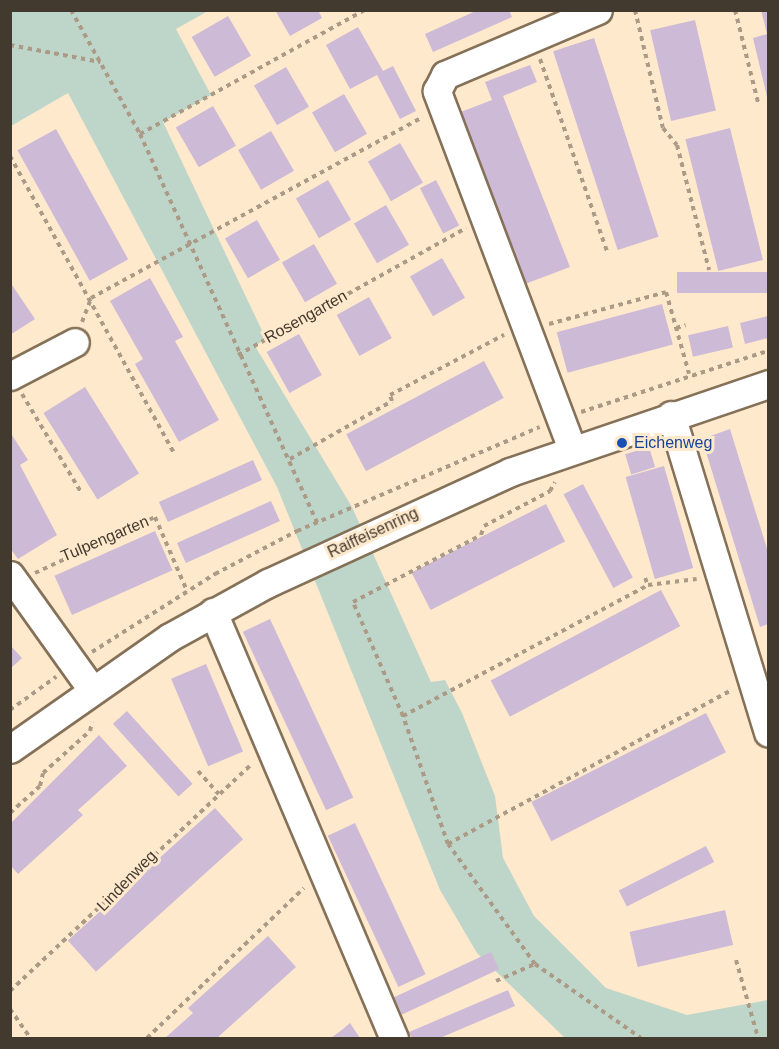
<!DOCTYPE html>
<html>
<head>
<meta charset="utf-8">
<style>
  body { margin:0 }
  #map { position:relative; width:779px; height:1049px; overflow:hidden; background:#ffe9cd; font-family:Arial,sans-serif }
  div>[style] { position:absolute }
  .green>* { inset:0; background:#bed5c9 }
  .building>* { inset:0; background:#cdbad6; transform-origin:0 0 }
  .path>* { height:4px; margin-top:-2px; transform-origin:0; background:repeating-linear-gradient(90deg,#ab9b86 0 4.5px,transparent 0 9px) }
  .roads { filter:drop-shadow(2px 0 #847158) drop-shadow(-2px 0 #847158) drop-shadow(0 2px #847158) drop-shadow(0 -2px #847158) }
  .minor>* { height:27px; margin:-13.5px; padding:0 13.5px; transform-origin:13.5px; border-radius:13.5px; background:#fff }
  .dots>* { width:16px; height:16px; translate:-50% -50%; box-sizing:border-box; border:3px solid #ffe9cd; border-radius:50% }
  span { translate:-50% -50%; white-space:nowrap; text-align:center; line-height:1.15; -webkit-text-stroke:6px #ffe9cd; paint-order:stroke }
  .street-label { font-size:16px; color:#433a2f }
  .transit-label { font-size:16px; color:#164399 }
  .left { translate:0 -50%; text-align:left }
  .frame { position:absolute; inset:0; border:12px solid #433a2f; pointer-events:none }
</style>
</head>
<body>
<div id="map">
  <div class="green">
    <i style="clip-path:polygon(10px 11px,208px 11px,176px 29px,211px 95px,163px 122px,266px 339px,255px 346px,352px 507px,431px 682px,445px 680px,462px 713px,495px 796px,503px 858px,534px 916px,606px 988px,687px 1015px,768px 1000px,768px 1038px,565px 1038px,477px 953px,440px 890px,277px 487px,68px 93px,11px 126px)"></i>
  </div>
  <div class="building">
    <i style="clip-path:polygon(275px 10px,318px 10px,322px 18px,290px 36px)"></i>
    <i style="clip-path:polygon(478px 10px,509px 10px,512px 17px,433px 52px,425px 34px)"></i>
    <i style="clip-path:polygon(761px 10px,768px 10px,768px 101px,753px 38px,767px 34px)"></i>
    <i style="left:228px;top:16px;width:46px;height:42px;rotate:60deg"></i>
    <i style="left:695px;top:20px;width:93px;height:46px;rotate:77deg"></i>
    <i style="clip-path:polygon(358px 27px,383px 71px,393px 66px,416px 111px,400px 119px,377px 75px,350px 89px,326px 45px)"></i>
    <i style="left:594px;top:38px;width:209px;height:43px;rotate:72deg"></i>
    <i style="clip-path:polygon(530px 65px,537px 82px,503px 96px,570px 267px,525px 284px,458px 113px,492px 100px,485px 82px)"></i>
    <i style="left:286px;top:67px;width:46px;height:37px;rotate:60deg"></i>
    <i style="left:344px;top:94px;width:46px;height:37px;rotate:60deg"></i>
    <i style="left:213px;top:106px;width:46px;height:43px;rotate:60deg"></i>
    <i style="left:730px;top:128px;width:136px;height:46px;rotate:76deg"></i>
    <i style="left:56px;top:129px;width:149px;height:44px;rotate:61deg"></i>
    <i style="left:271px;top:131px;width:46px;height:38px;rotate:60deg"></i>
    <i style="left:400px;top:143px;width:46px;height:37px;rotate:60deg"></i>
    <i style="left:328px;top:180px;width:46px;height:37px;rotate:60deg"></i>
    <i style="left:436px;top:180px;width:51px;height:18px;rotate:63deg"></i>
    <i style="left:386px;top:205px;width:46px;height:37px;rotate:60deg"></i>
    <i style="left:257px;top:220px;width:46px;height:37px;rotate:60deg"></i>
    <i style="left:314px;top:244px;width:46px;height:37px;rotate:60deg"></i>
    <i style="left:442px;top:258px;width:46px;height:37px;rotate:60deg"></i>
    <i style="left:768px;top:272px;width:21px;height:91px;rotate:90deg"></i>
    <i style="clip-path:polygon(150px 278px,183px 337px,175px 341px,219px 420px,179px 442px,135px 364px,143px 359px,110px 301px)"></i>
    <i style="clip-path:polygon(10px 282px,35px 319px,10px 335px)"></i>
    <i style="left:369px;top:297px;width:47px;height:37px;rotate:61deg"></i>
    <i style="left:662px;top:304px;width:42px;height:109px;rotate:75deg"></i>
    <i style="clip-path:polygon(768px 316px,768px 338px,745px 344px,740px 323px)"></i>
    <i style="left:728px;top:326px;width:22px;height:41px;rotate:77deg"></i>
    <i style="left:299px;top:334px;width:47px;height:37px;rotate:61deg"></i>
    <i style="left:484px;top:361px;width:42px;height:156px;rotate:62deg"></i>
    <i style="left:85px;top:387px;width:102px;height:49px;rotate:58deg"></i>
    <i style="clip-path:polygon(730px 429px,768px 552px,768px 624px,760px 627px,702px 439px)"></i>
    <i style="clip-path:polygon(10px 432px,28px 460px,20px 465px,57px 535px,18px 559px,10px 548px)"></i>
    <i style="left:649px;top:447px;width:21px;height:25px;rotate:73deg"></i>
    <i style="left:253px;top:460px;width:22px;height:103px;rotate:66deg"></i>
    <i style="left:664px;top:466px;width:106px;height:40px;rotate:74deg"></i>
    <i style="left:583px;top:484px;width:106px;height:22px;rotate:62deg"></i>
    <i style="left:271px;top:501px;width:22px;height:103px;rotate:66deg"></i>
    <i style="left:546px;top:504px;width:42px;height:151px;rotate:63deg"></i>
    <i style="left:155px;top:531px;width:43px;height:110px;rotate:66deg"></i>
    <i style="left:661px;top:590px;width:41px;height:193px;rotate:62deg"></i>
    <i style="left:270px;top:619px;width:197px;height:30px;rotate:65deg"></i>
    <i style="clip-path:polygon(10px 645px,22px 658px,10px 669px)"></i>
    <i style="left:206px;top:664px;width:95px;height:38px;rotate:67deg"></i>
    <i style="left:127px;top:711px;width:98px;height:19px;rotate:48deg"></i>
    <i style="left:706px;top:713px;width:44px;height:196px;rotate:63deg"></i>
    <i style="clip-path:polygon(99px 735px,127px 766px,78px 810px,83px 815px,18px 874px,10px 865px,10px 824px)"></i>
    <i style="left:215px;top:808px;width:42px;height:198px;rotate:48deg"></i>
    <i style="left:355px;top:823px;width:167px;height:30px;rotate:65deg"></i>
    <i style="left:706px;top:846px;width:18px;height:98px;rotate:63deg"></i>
    <i style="left:725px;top:910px;width:36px;height:98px;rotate:77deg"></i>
    <i style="clip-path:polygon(268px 936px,296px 967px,217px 1038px,165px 1038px,193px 1013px,188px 1008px)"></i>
    <i style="left:491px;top:952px;width:19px;height:107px;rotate:65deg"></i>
    <i style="clip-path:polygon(508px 990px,515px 1006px,440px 1038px,412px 1038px,409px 1032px)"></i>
    <i style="clip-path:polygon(350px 1023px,360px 1038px,331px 1038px,343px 1029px)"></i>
  </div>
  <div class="path">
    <i style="left:71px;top:10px;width:142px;rotate:60.9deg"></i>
    <i style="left:140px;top:134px;width:427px;rotate:65.5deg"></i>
    <i style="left:635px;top:10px;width:121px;rotate:76.7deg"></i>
    <i style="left:663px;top:128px;width:22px;rotate:51deg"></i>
    <i style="left:677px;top:145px;width:129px;rotate:75.6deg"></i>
    <i style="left:735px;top:10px;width:95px;rotate:76deg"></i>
    <i style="left:10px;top:45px;width:92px;rotate:10.7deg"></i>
    <i style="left:540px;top:59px;width:203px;rotate:70.8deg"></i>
    <i style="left:140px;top:134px;width:257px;rotate:-28.9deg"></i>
    <i style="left:10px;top:156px;width:339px;rotate:61.1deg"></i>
    <i style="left:82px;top:322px;width:26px;rotate:-69deg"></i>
    <i style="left:91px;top:298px;width:378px;rotate:-28.6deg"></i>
    <i style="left:549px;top:324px;width:121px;rotate:-15.3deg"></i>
    <i style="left:666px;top:292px;width:85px;rotate:74.3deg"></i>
    <i style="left:676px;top:328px;width:10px;rotate:-17deg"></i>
    <i style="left:238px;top:355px;width:261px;rotate:-29.1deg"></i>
    <i style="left:22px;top:394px;width:117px;rotate:59deg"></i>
    <i style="left:581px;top:412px;width:197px;rotate:-18.1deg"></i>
    <i style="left:290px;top:459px;width:117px;rotate:-29.6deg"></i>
    <i style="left:392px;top:401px;width:6px;rotate:-108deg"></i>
    <i style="left:390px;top:395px;width:129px;rotate:-27.8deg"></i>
    <i style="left:35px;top:573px;width:132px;rotate:-25deg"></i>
    <i style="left:155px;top:517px;width:81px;rotate:66.6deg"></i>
    <i style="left:645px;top:578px;width:8px;rotate:67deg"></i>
    <i style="left:92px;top:652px;width:146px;rotate:-32.4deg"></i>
    <i style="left:215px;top:574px;width:93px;rotate:-27.7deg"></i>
    <i style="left:297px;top:531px;width:264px;rotate:-23.2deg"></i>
    <i style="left:10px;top:710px;width:57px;rotate:-35.7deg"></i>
    <i style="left:403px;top:716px;width:278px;rotate:-28.1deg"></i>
    <i style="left:648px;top:585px;width:49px;rotate:-7deg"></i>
    <i style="left:198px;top:771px;width:31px;rotate:48deg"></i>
    <i style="left:10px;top:813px;width:40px;rotate:-42deg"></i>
    <i style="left:40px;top:786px;width:13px;rotate:-77deg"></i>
    <i style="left:43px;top:773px;width:63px;rotate:-41.8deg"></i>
    <i style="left:90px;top:731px;width:9px;rotate:-77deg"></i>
    <i style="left:448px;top:844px;width:323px;rotate:-28.5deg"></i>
    <i style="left:736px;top:960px;width:81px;rotate:74.2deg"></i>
    <i style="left:535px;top:964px;width:129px;rotate:34.9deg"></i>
    <i style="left:496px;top:981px;width:43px;rotate:-23.6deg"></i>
    <i style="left:535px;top:964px;width:148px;rotate:-125.9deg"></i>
    <i style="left:448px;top:844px;width:136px;rotate:-109.4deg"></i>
    <i style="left:403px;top:716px;width:124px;rotate:-113.7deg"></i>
    <i style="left:353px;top:602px;width:144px;rotate:-27.6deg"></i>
    <i style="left:481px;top:535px;width:9px;rotate:-72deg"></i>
    <i style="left:484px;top:526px;width:75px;rotate:-27.9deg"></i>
    <i style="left:550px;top:491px;width:10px;rotate:-61deg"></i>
    <i style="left:10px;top:991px;width:332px;rotate:-43.2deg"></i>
    <i style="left:10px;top:1009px;width:35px;rotate:55deg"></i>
    <i style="left:147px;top:1038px;width:217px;rotate:-43.7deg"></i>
  </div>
  <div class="roads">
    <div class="minor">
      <i style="left:10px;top:376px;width:73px;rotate:-27.6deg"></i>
      <i style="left:671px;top:415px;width:332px;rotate:73deg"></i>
      <i style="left:572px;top:449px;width:383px;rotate:-110.7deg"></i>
      <i style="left:437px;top:91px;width:18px;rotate:-63deg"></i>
      <i style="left:445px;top:75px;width:166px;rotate:-23deg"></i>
      <i style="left:10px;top:575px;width:139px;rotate:54.4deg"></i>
      <i style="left:213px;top:612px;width:463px;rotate:67deg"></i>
      <i style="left:10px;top:749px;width:195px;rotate:-35deg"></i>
      <i style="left:170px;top:637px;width:112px;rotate:-28.9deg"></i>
      <i style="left:268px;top:583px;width:266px;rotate:-24.6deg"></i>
      <i style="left:510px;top:472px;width:273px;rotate:-18.8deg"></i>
    </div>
  </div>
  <div class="dots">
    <i style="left:622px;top:443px;background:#1a4fb4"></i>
  </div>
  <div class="street-label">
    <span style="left:306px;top:317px;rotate:-29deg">Rosengarten</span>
    <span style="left:373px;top:533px;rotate:-25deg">Raiffeisenring</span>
    <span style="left:105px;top:539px;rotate:-23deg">Tulpengarten</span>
    <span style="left:127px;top:881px;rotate:-46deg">Lindenweg</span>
  </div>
  <div class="transit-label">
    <span class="left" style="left:634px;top:443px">Eichenweg</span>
  </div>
  <div class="frame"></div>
</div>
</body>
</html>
